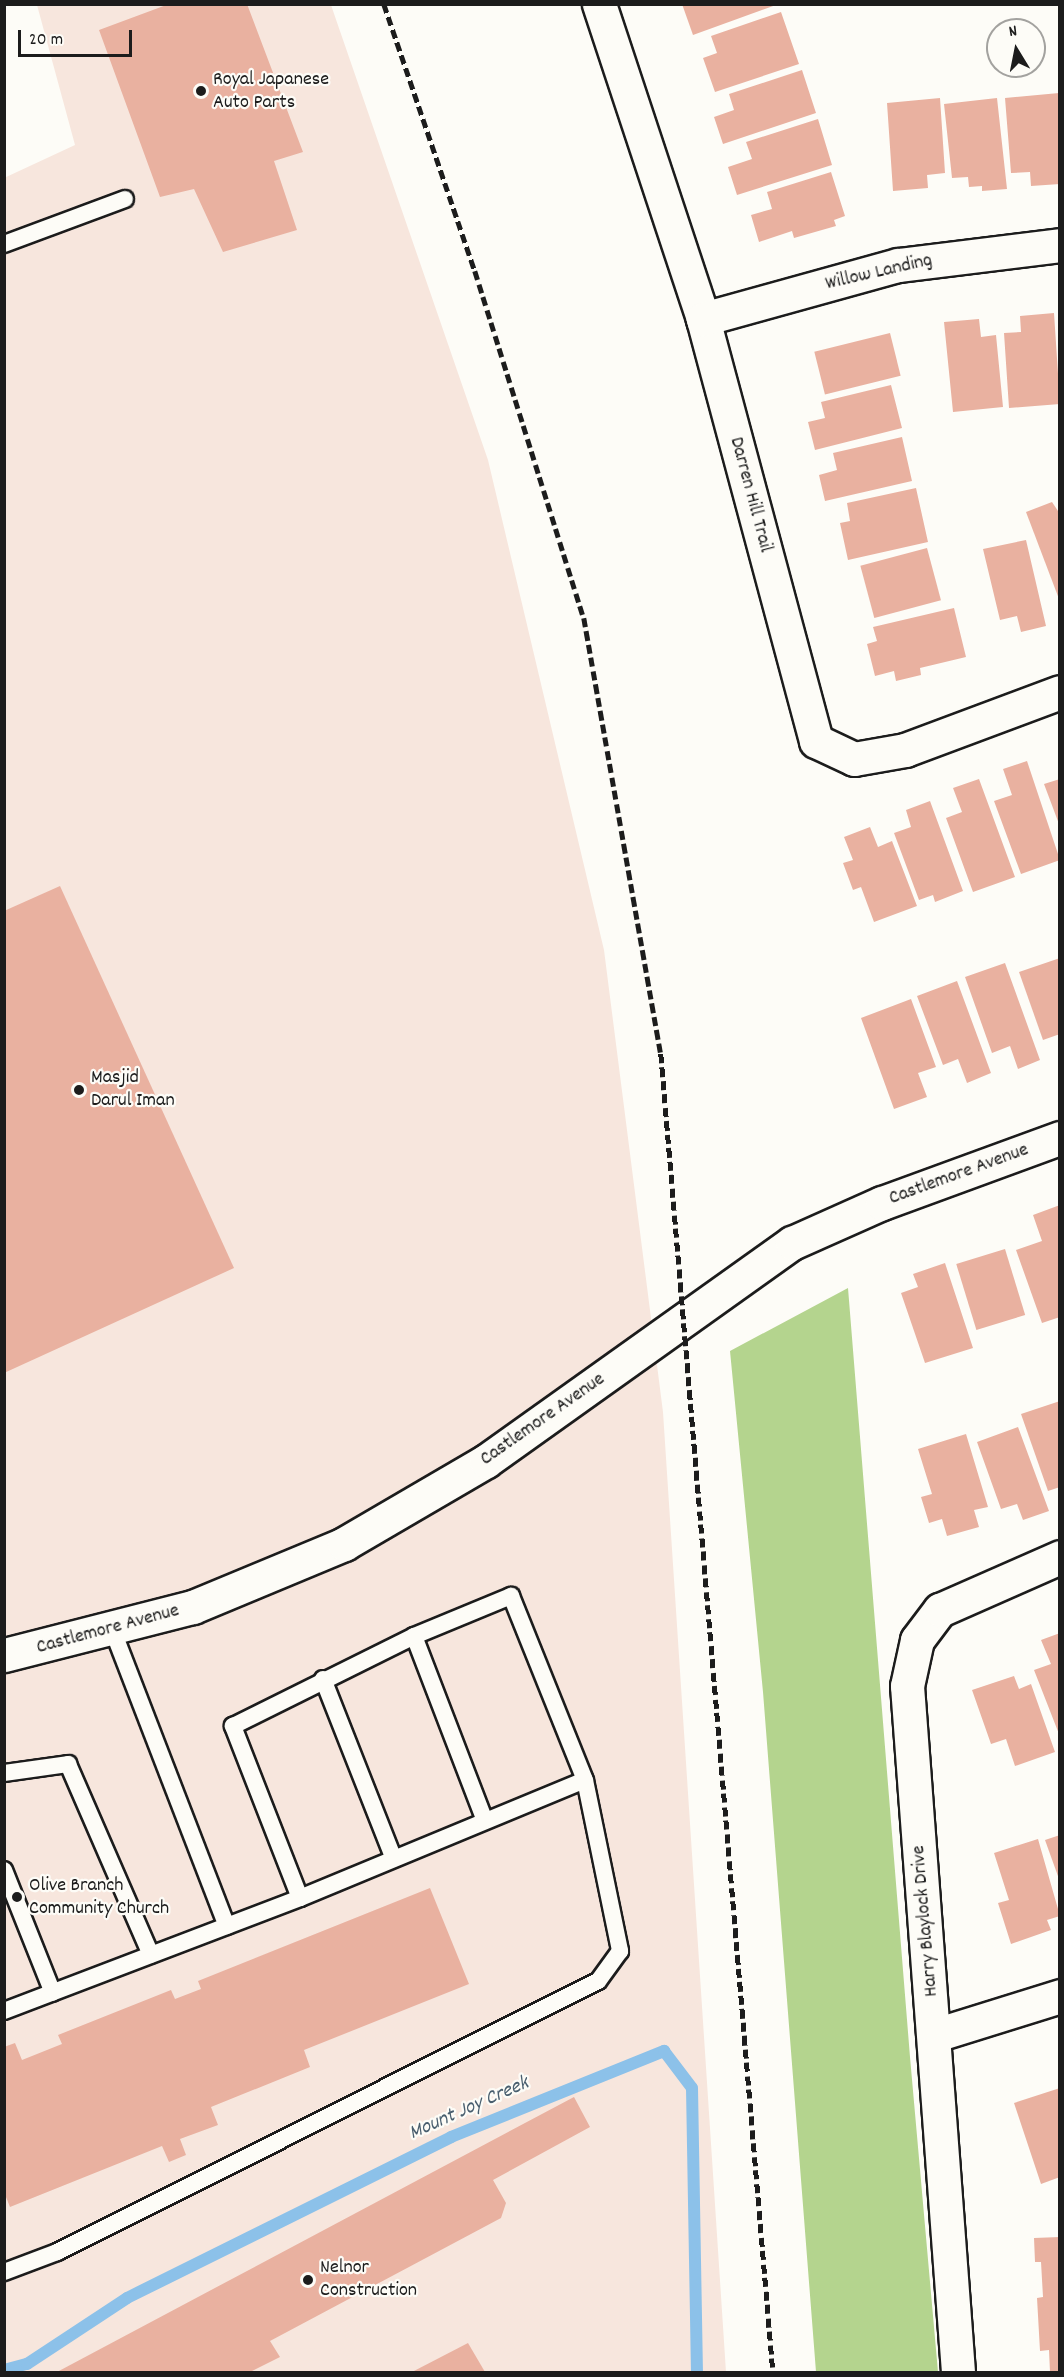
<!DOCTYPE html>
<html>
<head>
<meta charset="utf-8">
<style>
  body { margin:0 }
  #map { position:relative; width:1064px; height:2377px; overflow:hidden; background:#fdfcf7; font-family:Dekko,sans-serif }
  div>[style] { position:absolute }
  .built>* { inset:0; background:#f7e6dd }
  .green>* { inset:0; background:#b4d48e }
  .stream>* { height:12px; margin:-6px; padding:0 6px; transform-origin:6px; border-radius:6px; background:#8cc1e9 }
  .building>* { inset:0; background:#e9b1a0; transform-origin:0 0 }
  .roads { filter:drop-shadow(2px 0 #1c1c1c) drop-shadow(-2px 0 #1c1c1c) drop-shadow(0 2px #1c1c1c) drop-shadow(0 -2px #1c1c1c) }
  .service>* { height:16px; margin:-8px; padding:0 8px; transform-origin:8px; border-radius:8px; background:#fdfcf7 }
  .minor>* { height:33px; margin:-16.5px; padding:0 16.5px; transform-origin:16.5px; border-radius:16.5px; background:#fdfcf7 }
  .tertiary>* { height:33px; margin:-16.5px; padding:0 16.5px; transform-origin:16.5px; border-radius:16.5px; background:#fdfcf7 }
  .rail>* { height:4.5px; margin-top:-2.25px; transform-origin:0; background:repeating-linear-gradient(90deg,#1c1c1c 0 9px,transparent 0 13.5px) }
  .dots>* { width:16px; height:16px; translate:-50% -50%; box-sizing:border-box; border:3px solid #fdfcf7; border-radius:50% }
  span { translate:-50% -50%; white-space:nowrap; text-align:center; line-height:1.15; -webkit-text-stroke:4.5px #fdfcf7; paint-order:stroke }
  .poi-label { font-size:20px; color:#1c1c1c }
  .left { translate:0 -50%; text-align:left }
  .street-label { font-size:20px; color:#1c1c1c }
  .water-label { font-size:21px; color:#495e6e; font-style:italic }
  .frame { position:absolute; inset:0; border:6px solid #1c1c1c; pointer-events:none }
  .north { position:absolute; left:986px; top:18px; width:60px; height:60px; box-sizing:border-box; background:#fdfcf7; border:2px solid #a3a29f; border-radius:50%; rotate:350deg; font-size:16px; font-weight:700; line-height:24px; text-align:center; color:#1c1c1c }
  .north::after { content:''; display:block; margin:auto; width:21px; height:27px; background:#1c1c1c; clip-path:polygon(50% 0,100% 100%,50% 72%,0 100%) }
  .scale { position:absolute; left:18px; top:30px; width:114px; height:27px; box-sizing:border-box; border:3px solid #1c1c1c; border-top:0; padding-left:8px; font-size:18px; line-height:21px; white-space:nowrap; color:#1c1c1c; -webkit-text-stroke:4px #fdfcf7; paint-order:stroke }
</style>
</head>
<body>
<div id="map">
  <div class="built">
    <i style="clip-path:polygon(37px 5px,331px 5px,488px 460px,604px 950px,663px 1412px,726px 2372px,5px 2372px,4px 178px,75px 145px)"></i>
  </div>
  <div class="green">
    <i style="clip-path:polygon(848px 1288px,910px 2057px,938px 2372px,816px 2372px,763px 1692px,730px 1351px)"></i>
  </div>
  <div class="stream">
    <i style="left:4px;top:2370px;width:24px;rotate:-15deg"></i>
    <i style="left:27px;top:2364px;width:120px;rotate:-33.4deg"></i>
    <i style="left:127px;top:2298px;width:362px;rotate:-26.4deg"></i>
    <i style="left:451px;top:2137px;width:230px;rotate:-22deg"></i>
    <i style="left:664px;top:2051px;width:46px;rotate:52.9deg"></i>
    <i style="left:692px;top:2088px;width:284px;rotate:89deg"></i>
  </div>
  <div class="building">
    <i style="clip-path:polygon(169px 4px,247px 4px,303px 152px,274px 161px,297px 230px,223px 252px,194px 189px,160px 197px,99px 30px)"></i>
    <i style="clip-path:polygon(682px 4px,776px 4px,776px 5px,693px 35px)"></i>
    <i style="clip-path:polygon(781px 12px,799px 64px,715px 92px,703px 58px,717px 53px,711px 36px)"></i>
    <i style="clip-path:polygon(802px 70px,816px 113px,723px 144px,714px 117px,734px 110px,729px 94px)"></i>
    <i style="clip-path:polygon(1059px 93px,1060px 184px,1031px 186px,1030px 172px,1011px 173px,1005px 98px)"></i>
    <i style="clip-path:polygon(940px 98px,945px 173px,927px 175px,928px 188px,893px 191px,887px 103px)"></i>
    <i style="clip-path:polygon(997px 98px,1007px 189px,982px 191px,982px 186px,969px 187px,968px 177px,952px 178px,944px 104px)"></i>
    <i style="clip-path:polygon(818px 119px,832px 165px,737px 195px,728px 167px,752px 159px,746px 142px)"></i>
    <i style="clip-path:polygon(831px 172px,845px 216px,834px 220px,836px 226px,794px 238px,792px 231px,759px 242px,751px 215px,772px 209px,767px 192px)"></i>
    <i style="clip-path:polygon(1054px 313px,1060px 404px,1009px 408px,1004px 333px,1021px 332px,1020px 316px)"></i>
    <i style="clip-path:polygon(979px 319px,981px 337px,996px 335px,1003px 407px,953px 412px,944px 322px)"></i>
    <i style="left:890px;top:333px;width:44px;height:78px;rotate:76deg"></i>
    <i style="clip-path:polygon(891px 385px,902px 428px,815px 450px,808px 422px,825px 418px,821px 402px)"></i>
    <i style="clip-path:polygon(902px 437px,912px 481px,825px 501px,819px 475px,837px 470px,833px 453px)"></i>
    <i style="clip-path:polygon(916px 488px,928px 542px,848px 560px,840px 523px,850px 521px,847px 503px)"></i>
    <i style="clip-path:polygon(1052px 502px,1060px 514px,1059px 599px,1026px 512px)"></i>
    <i style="clip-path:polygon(1026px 540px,1046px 626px,1021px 632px,1017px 616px,1000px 620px,983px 549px)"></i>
    <i style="left:927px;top:548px;width:54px;height:69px;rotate:75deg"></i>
    <i style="clip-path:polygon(954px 608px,966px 657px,920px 668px,921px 675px,896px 681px,894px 671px,875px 676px,867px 644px,877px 641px,873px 627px)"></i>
    <i style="clip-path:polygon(1027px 761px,1060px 860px,1021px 874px,994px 801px,1012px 795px,1003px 769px)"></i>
    <i style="clip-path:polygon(979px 779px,1015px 877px,973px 892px,946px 818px,962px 812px,953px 788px)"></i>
    <i style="clip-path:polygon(1060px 779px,1060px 824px,1059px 824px,1044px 784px)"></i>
    <i style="clip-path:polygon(930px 801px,963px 891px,935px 902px,933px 895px,919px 900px,894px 833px,911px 827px,906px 810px)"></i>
    <i style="clip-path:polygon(870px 827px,878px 847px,892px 841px,917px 906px,874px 922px,861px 887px,853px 890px,843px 863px,853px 860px,844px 837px)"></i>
    <i style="clip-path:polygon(60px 886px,234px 1268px,4px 1373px,4px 911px)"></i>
    <i style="clip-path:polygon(1060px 958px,1060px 1034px,1043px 1040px,1019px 972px)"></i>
    <i style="clip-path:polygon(1005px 963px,1040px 1060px,1018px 1069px,1010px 1046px,992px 1053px,965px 977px)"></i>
    <i style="clip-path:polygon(957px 981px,991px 1073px,967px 1083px,958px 1059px,943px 1065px,917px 996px)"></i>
    <i style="clip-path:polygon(911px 999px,936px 1067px,918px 1073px,927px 1097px,894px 1109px,861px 1018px)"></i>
    <i style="clip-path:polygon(1060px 1205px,1060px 1317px,1042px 1323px,1016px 1250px,1042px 1241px,1033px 1215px)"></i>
    <i style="left:1005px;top:1249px;width:69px;height:51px;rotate:73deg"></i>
    <i style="clip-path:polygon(945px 1263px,973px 1348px,925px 1363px,901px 1293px,918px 1287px,913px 1274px)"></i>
    <i style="clip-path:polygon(1060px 1401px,1060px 1487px,1048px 1491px,1021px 1414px)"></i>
    <i style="clip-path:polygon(1018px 1427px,1049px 1511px,1023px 1520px,1017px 1504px,1001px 1509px,977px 1442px)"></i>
    <i style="clip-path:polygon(966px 1434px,988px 1507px,974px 1510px,979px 1527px,947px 1536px,942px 1519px,929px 1523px,921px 1497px,932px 1494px,918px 1449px)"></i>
    <i style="clip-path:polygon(1060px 1633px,1060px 1734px,1059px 1734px,1034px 1670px,1051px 1664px,1041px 1640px)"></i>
    <i style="clip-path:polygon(1014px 1676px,1019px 1689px,1031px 1684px,1055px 1752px,1015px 1766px,1006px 1739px,991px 1744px,972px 1690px)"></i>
    <i style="clip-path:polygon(1060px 1835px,1060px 1879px,1059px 1879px,1045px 1840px)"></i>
    <i style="clip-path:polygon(1038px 1839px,1060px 1916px,1047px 1920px,1051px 1930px,1011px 1944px,998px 1903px,1009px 1900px,994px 1853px)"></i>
    <i style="clip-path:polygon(430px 1888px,469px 1984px,304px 2050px,310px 2067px,211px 2107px,218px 2125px,180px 2139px,186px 2155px,169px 2162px,162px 2146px,10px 2207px,4px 2192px,4px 2047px,15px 2043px,22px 2060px,62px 2044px,58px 2035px,171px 1990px,175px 1999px,201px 1989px,198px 1981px)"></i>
    <i style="clip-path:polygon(1060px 2088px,1060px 2177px,1041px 2184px,1014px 2103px)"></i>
    <i style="clip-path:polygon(574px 2097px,590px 2127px,493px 2180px,506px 2203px,501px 2218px,270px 2341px,280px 2357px,250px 2372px,57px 2372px)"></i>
    <i style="clip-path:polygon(1060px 2237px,1060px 2372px,1050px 2372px,1049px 2350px,1040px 2351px,1037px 2298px,1043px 2297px,1041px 2262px,1035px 2262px,1034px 2238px)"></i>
    <i style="clip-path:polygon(468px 2343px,485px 2372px,412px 2372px)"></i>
  </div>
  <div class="roads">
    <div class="service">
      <i style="left:4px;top:244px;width:129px;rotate:-20.4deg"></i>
      <i style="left:113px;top:1631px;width:316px;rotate:68.9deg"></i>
      <i style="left:414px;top:1636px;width:198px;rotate:69deg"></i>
      <i style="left:323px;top:1679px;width:193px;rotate:68.5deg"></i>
      <i style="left:4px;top:1773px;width:65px;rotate:-8deg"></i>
      <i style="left:68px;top:1764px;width:208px;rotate:66.5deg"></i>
      <i style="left:4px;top:1870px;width:132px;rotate:68.3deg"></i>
      <i style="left:300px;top:1898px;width:308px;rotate:-22.5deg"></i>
      <i style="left:4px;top:2011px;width:317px;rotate:-20.9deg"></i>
      <i style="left:300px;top:1898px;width:185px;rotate:-111.3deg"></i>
      <i style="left:233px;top:1726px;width:202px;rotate:-26.4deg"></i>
      <i style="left:414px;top:1636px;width:105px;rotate:-22.4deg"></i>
      <i style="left:511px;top:1596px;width:198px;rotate:68.1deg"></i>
      <i style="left:585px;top:1780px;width:175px;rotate:78.4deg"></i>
      <i style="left:620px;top:1951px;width:37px;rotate:126deg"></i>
      <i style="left:598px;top:1981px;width:605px;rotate:153.39deg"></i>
      <i style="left:57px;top:2252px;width:57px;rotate:159.3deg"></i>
    </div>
    <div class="minor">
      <i style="left:599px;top:4px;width:332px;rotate:71.7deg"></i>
      <i style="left:703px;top:319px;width:437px;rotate:75deg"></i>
      <i style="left:816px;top:741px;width:42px;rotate:25.3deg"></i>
      <i style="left:854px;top:759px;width:52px;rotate:-10deg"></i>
      <i style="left:905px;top:750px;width:165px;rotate:-20.5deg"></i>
      <i style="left:703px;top:319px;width:202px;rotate:-15.5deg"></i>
      <i style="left:898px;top:265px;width:163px;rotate:-7deg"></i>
      <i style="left:935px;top:2035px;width:131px;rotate:-17.3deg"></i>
      <i style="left:958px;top:2372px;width:688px;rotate:-94.25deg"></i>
      <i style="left:907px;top:1686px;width:47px;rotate:-77.7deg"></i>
      <i style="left:917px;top:1640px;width:38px;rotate:-53deg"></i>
      <i style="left:940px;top:1610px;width:131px;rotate:-23.8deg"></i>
    </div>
    <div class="tertiary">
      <i style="left:4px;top:1655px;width:195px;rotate:-14.3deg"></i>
      <i style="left:193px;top:1607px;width:164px;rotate:-22.6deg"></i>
      <i style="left:344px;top:1544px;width:164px;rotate:-30.3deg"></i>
      <i style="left:486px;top:1461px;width:376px;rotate:-35.5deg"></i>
      <i style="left:792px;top:1243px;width:98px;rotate:-24deg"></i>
      <i style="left:882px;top:1203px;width:189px;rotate:-20.1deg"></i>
    </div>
  </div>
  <div class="rail">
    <i style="left:384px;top:4px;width:282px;rotate:71.2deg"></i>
    <i style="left:475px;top:271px;width:364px;rotate:72.6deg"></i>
    <i style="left:584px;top:618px;width:443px;rotate:80deg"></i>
    <i style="left:661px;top:1054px;width:1323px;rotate:85.14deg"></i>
  </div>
  <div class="dots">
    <i style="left:201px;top:91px;background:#1c1c1c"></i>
    <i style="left:79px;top:1090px;background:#1c1c1c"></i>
    <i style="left:17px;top:1897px;background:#1c1c1c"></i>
    <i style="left:308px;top:2280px;background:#1c1c1c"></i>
  </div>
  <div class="poi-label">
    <span class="left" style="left:213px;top:92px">Royal Japanese<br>Auto Parts</span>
    <span class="left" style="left:91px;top:1090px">Masjid<br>Darul Iman</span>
    <span class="left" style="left:29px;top:1898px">Olive Branch<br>Community Church</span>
    <span class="left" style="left:320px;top:2280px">Nelnor<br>Construction</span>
  </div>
  <div class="street-label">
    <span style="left:879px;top:273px;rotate:-13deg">Willow Landing</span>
    <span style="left:750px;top:495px;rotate:75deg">Darren Hill Trail</span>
    <span style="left:959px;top:1175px;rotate:-20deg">Castlemore Avenue</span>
    <span style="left:543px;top:1420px;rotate:-35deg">Castlemore Avenue</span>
    <span style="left:108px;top:1630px;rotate:-15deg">Castlemore Avenue</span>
    <span style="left:926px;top:1921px;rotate:-95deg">Harry Blaylock Drive</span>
  </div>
  <div class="water-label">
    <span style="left:469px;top:2109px;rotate:-24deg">Mount Joy Creek</span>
  </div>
  <div class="frame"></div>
  <div class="north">N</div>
  <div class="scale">20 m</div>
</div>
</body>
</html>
